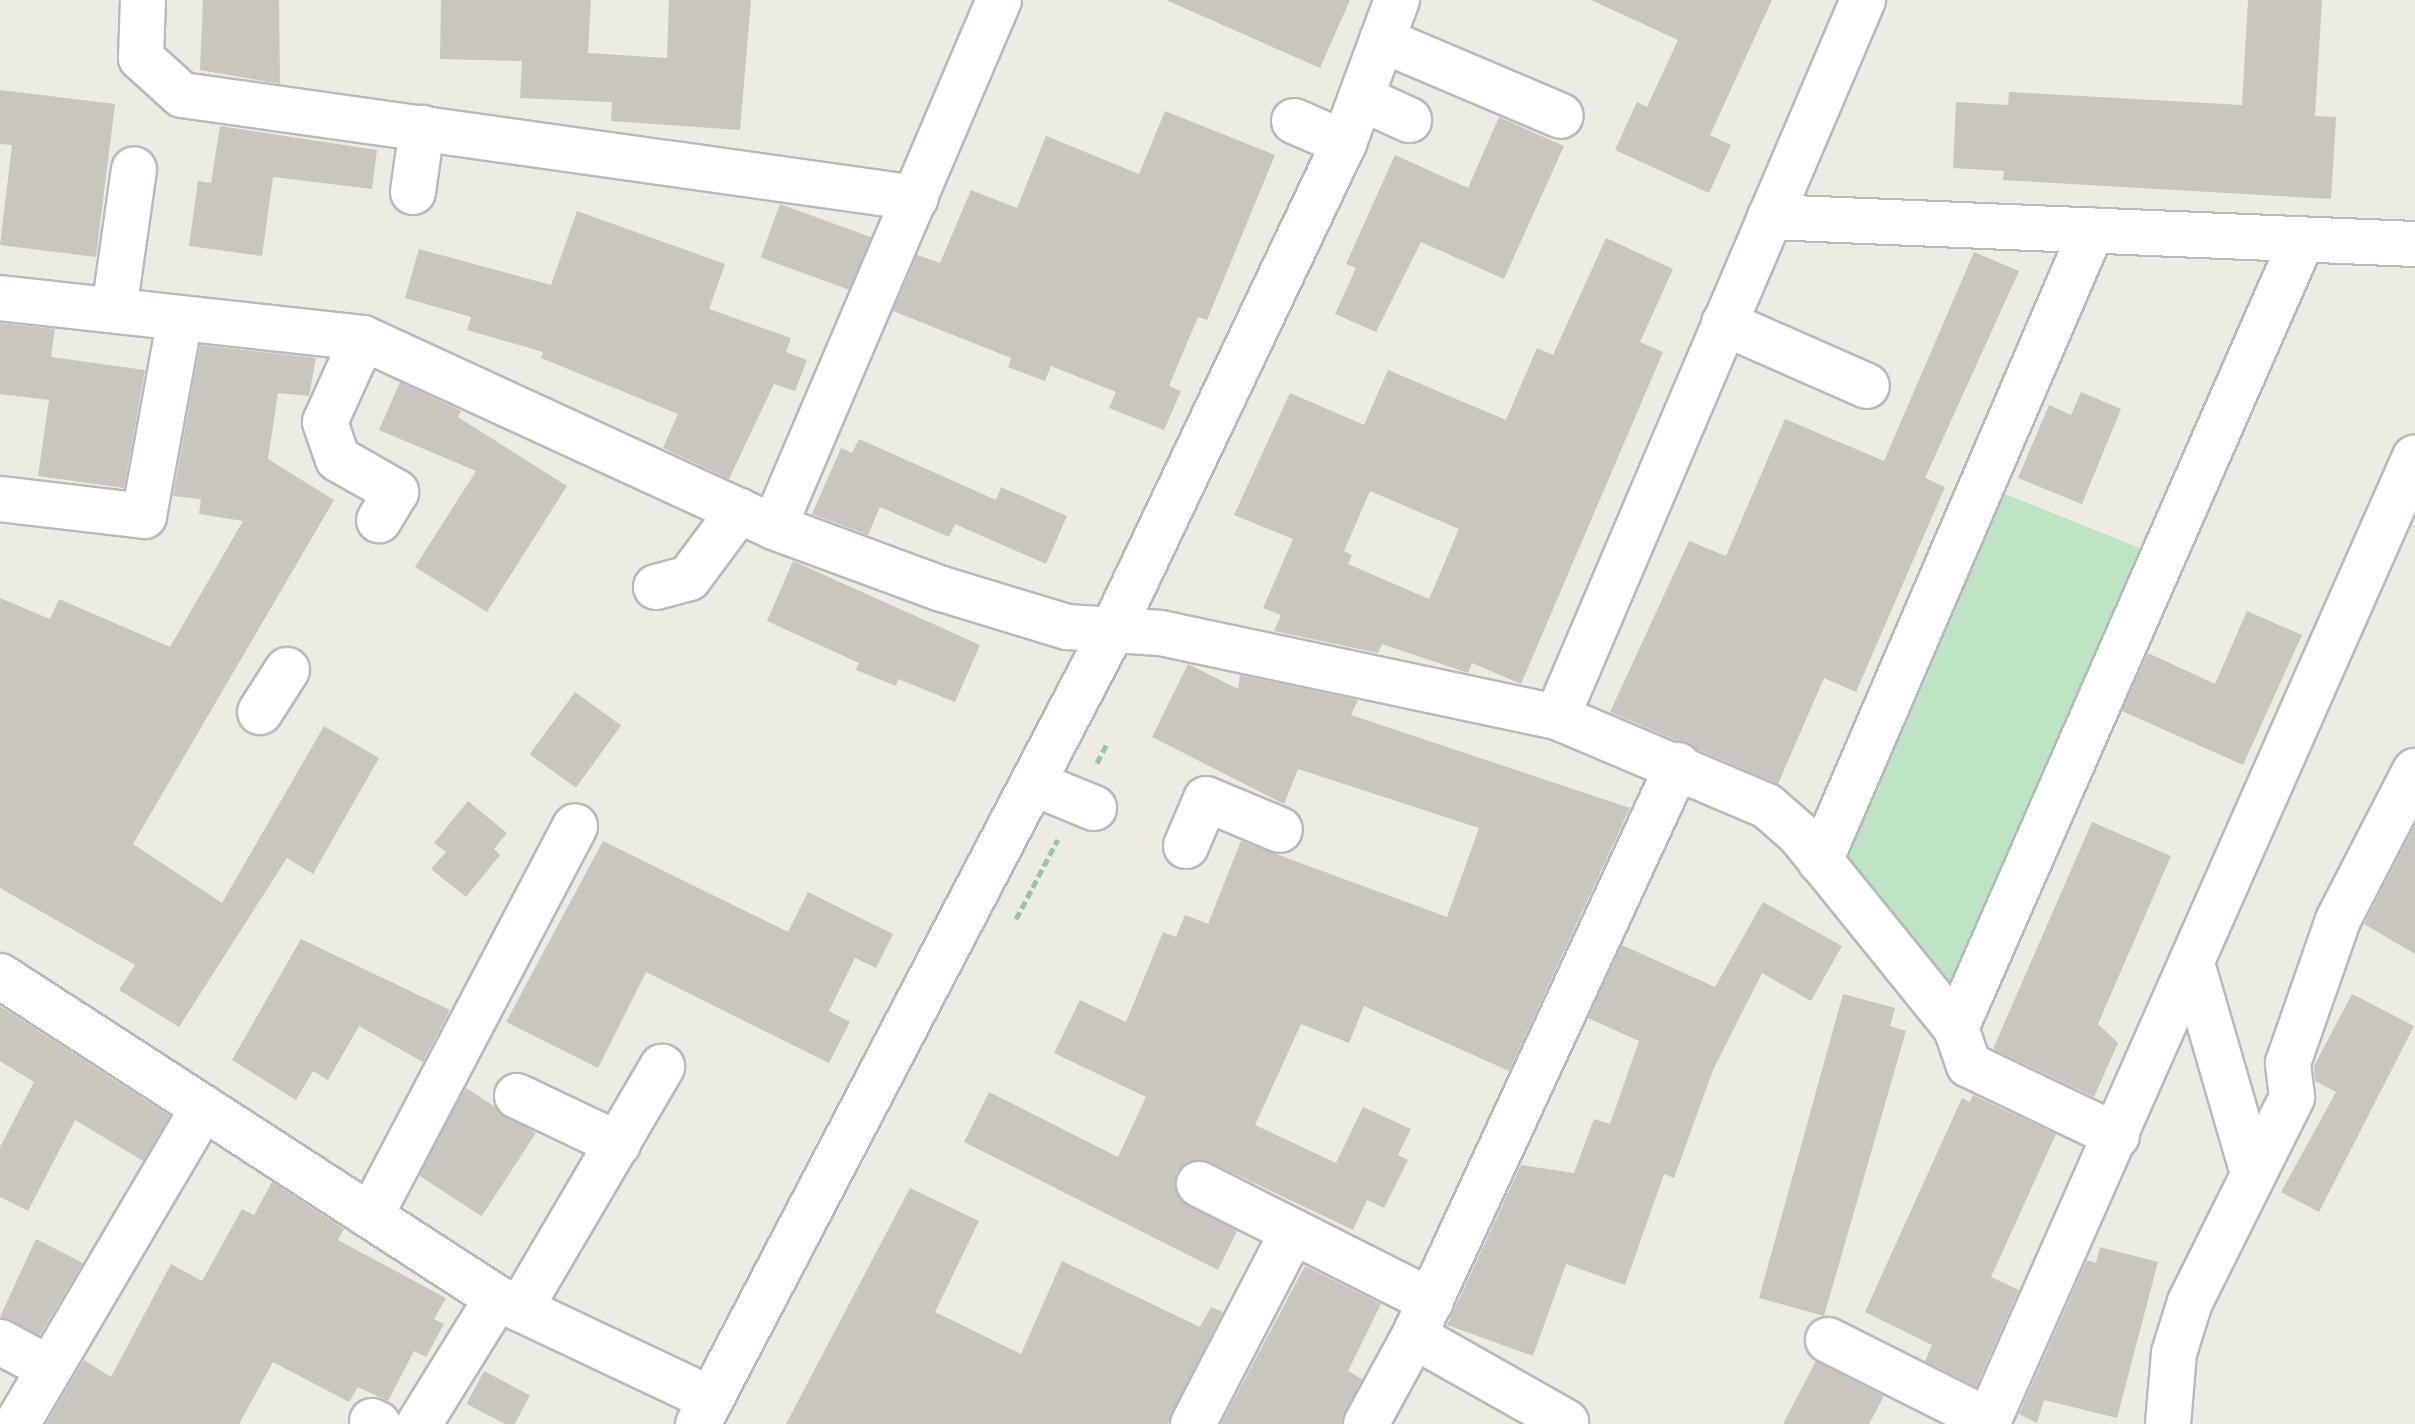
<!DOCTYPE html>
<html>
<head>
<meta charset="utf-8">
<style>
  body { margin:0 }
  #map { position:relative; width:2415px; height:1424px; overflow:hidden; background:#edece2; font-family:"Sofia Sans Condensed",sans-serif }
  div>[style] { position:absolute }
  .green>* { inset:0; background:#bee5c3 }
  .building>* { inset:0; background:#c8c6bf; transform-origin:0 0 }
  .path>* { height:5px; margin-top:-2.5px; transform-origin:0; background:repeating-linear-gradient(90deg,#97c5a9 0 8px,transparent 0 12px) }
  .roads { filter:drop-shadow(2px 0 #b7b9be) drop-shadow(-2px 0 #b7b9be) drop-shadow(0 2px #b7b9be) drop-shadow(0 -2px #b7b9be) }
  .minor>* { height:44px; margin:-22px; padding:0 22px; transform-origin:22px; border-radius:22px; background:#fff }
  span { translate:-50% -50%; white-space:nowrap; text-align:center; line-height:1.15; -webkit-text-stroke:7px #fff; paint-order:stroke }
</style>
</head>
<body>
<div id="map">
  <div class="green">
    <i style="clip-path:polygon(1993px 489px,2147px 551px,1949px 1012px,1838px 847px)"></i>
  </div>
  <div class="building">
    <i style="clip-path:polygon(203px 0,279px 0,280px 84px,200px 70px)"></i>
    <i style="clip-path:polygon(441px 0,591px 0,588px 53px,667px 58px,669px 0,751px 0,740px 130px,611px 121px,612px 102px,520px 98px,522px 61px,440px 59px)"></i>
    <i style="clip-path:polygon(1166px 0,1350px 0,1320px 68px)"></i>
    <i style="clip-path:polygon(1591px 0,1772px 0,1710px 135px,1731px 145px,1709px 193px,1615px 150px,1637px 102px,1647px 107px,1678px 40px)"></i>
    <i style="clip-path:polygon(2248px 0,2322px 0,2315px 116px,2336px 117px,2331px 199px,2003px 180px,2004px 171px,1953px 168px,1956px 102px,2008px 105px,2009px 92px,2242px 105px)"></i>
    <i style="clip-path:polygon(0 90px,115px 104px,96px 257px,0 245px,12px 145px,0 144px)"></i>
    <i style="clip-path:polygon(1165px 111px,1275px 155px,1207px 320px,1198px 317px,1169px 386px,1181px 391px,1164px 430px,1109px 408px,1116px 392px,1051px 366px,1045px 381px,1008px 367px,1011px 358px,893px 311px,917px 255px,940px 263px,971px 190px,1017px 208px,1046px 136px,1139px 174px)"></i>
    <i style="clip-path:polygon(1499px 117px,1564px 146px,1504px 279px,1421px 242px,1376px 332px,1335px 314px,1356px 268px,1346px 264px,1395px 155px,1468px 188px)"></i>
    <i style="clip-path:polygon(220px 126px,377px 150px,372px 189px,273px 177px,262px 256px,189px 246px,198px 181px,211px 183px)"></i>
    <i style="left:780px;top:204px;width:97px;height:57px;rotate:20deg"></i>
    <i style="clip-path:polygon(577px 211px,725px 264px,709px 309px,791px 338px,786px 352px,807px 360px,795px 391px,774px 384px,729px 479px,663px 448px,678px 414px,541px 358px,543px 352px,467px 330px,471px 317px,405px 298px,419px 249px,551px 285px)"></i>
    <i style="clip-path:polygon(evenodd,1606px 238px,1673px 269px,1640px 342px,1663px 352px,1521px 684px,1472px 663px,1468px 673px,1382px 644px,1378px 653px,1274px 631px,1281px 615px,1263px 608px,1293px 539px,1234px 515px,1290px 393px,1364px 425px,1388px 370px,1506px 420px,1537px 348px,1553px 355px,1606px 238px,1370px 491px,1459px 529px,1429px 599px,1348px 564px,1352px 555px,1344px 551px,1370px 491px)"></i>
    <i style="clip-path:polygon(1974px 252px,2019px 271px,1925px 478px,1945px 487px,1856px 692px,1824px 678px,1778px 784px,1610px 712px,1689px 541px,1726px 556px,1785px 419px,1884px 461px)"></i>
    <i style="clip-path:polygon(0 323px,55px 329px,51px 357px,145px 370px,124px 488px,38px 476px,49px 400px,0 394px)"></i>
    <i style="clip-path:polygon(200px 345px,316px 358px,309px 396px,278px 393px,268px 459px,334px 500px,133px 844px,222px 903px,324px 726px,379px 758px,313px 874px,287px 858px,179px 1027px,119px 990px,135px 965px,0 888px,0 598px,50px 619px,59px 599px,170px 647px,243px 521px,199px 514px,201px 499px,173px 496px)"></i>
    <i style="clip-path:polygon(400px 382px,461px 411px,458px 417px,567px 486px,487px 612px,415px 567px,476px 471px,379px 430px)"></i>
    <i style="clip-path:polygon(2081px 392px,2121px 409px,2082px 504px,2018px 478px,2049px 405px,2071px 415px)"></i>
    <i style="clip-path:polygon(859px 439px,996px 500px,1001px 487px,1067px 516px,1046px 564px,955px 524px,949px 537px,880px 507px,868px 535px,812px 514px,841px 448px,852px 453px)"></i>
    <i style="clip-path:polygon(793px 561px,980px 645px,955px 702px,898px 679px,896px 686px,856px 670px,859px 663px,767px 621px)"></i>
    <i style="clip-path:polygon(2247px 611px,2302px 635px,2243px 765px,2122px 711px,2148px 653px,2215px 684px)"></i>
    <i style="clip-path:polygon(1188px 664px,1238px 689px,1240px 675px,1358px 700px,1351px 715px,1630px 808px,1509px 1071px,1364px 1006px,1349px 1043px,1301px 1024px,1255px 1125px,1336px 1163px,1363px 1107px,1411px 1129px,1398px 1155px,1408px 1160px,1384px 1208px,1367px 1200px,1353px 1230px,1210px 1162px,1186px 1163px,1176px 1173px,1179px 1198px,1237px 1231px,1218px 1270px,964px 1142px,989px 1092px,1118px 1157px,1146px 1097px,1054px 1053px,1080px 1000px,1126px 1022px,1163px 932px,1176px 937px,1185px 915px,1208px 924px,1241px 841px,1447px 917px,1479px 828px,1298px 769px,1284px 804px,1152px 737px)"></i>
    <i style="left:575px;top:692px;width:57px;height:77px;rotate:36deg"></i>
    <i style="clip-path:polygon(468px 801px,507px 833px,494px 849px,500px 855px,466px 897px,431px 869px,446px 852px,434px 843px)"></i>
    <i style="clip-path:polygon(2092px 822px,2171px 856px,2098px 1024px,2118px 1043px,2094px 1097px,1993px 1049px)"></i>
    <i style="clip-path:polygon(2415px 825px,2415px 954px,2364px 924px)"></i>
    <i style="clip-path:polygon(603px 841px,788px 932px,808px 892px,893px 934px,876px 968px,855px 958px,829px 1011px,850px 1022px,829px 1063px,646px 972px,598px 1068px,506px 1022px)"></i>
    <i style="clip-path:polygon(1763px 902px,1842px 946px,1811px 1001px,1762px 973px,1713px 1070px,1674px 1178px,1664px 1174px,1625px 1285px,1566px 1264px,1533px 1356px,1447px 1325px,1521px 1165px,1574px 1173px,1594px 1119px,1610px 1124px,1639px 1041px,1588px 1018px,1622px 945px,1715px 987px)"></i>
    <i style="clip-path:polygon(301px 939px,450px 1010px,423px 1062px,359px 1026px,328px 1080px,313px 1071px,296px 1100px,232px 1060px)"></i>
    <i style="clip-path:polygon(1843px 994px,1895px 1008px,1890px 1026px,1906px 1031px,1824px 1316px,1759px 1298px)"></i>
    <i style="clip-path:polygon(2352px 994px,2414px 1026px,2319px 1212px,2281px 1192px,2336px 1092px,2315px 1081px,2314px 1066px)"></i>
    <i style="clip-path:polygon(0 1006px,170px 1116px,143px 1161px,75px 1120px,28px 1211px,0 1197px,0 1147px,34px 1082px,0 1061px)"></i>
    <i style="left:466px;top:1088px;width:83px;height:99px;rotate:33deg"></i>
    <i style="clip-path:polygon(1973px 1095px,2056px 1134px,1991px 1277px,2019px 1290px,1976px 1387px,1925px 1361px,1932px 1345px,1865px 1312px,1962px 1098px,1970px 1102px)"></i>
    <i style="clip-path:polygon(272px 1182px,344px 1229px,338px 1240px,446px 1298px,434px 1319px,444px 1324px,426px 1357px,414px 1351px,388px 1401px,358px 1387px,349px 1402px,273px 1362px,239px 1424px,46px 1424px,84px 1360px,111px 1377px,171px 1264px,202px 1281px,242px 1209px,254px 1215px)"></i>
    <i style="clip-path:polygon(910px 1188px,979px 1221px,935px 1312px,1021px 1354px,1062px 1261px,1200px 1327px,1211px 1307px,1223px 1312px,1168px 1424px,786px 1424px)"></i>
    <i style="clip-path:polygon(36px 1239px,83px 1263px,40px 1335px,0 1317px)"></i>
    <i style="clip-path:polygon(2100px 1247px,2158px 1262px,2117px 1418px,2044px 1400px,2037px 1423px,2019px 1414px,2087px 1260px,2096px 1263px)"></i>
    <i style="clip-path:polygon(1305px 1266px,1381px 1304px,1348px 1371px,1362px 1379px,1341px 1424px,1221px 1424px)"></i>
    <i style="clip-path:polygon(1816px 1361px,1884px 1396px,1869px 1424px,1783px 1424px)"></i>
    <i style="left:484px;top:1371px;width:52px;height:37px;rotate:28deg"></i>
  </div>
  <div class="path">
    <i style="left:1097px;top:763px;width:22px;rotate:-63deg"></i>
    <i style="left:1016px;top:919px;width:90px;rotate:-62.3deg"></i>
  </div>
  <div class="roads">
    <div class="minor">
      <i style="left:143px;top:0;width:58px;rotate:92deg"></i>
      <i style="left:141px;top:58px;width:55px;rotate:42.1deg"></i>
      <i style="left:182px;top:95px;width:741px;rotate:7.99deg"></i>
      <i style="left:1382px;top:40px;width:194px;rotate:23deg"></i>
      <i style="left:1361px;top:98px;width:53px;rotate:24.6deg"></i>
      <i style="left:1294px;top:121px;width:55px;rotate:23.7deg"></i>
      <i style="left:413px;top:192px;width:65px;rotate:-82deg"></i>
      <i style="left:1770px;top:217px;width:646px;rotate:2.4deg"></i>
      <i style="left:0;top:298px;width:365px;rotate:6.3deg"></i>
      <i style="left:363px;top:338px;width:452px;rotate:24.7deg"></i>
      <i style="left:774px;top:527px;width:179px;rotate:20.3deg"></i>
      <i style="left:942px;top:589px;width:131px;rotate:16.9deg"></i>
      <i style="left:1067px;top:627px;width:94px;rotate:3.7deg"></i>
      <i style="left:1161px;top:633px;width:405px;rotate:12deg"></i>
      <i style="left:1557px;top:717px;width:780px;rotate:-66.89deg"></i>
      <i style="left:114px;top:310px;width:142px;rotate:-81.9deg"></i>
      <i style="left:1724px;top:323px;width:156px;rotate:23.8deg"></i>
      <i style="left:363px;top:338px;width:92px;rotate:114.3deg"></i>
      <i style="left:325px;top:422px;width:39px;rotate:71deg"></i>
      <i style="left:338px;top:459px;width:67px;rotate:29.6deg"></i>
      <i style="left:396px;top:492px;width:33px;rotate:121deg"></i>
      <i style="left:0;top:499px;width:145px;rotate:6.7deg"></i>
      <i style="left:144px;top:516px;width:201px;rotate:-79.7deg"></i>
      <i style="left:774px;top:527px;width:573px;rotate:-66.88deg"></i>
      <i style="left:656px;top:587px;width:34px;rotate:-15deg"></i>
      <i style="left:689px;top:578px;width:84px;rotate:-53.3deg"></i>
      <i style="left:260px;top:712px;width:50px;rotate:-57.3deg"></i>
      <i style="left:1557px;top:717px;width:228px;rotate:23deg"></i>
      <i style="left:1767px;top:806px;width:43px;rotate:41.2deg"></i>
      <i style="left:1799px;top:834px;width:250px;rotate:51deg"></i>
      <i style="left:1956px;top:1028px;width:39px;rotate:71deg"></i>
      <i style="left:1969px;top:1065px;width:164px;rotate:25.6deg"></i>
      <i style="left:1033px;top:783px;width:66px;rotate:22.3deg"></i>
      <i style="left:1186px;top:846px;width:51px;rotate:-66.9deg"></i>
      <i style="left:1206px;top:799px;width:80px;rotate:22.7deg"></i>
      <i style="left:1820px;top:861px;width:687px;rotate:-66.68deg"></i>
      <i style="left:2193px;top:967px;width:215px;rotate:73.8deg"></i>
      <i style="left:0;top:976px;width:592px;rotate:32.94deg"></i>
      <i style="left:497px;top:1298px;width:237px;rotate:25.3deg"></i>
      <i style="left:1956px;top:1028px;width:861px;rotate:-66.29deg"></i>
      <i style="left:517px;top:1096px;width:112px;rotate:25.4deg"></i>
      <i style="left:1199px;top:1184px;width:260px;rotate:26.8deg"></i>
      <i style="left:371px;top:1215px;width:439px;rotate:-62.3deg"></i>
      <i style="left:520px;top:1309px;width:281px;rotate:-59.6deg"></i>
      <i style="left:1414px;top:1336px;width:175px;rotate:29.5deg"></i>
      <i style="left:1828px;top:1340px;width:180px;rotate:26.7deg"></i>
      <i style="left:0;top:1342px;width:55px;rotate:28deg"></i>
      <i style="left:372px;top:1421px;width:7px;rotate:27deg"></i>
      <i style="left:17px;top:1424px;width:367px;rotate:-59.5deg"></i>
      <i style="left:419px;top:1424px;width:148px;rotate:-58.2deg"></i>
      <i style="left:698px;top:1424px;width:895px;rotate:-62.43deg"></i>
      <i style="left:1112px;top:631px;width:540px;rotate:-64.57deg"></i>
      <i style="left:1344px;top:143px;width:153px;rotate:-69.7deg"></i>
      <i style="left:1193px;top:1424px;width:217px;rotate:-62.6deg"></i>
      <i style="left:1366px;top:1424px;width:100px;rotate:-61.4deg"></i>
      <i style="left:1414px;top:1336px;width:629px;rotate:-65.19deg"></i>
      <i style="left:1987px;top:1424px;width:1057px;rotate:-66.13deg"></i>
      <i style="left:2168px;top:1424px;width:71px;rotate:-85.2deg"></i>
      <i style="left:2174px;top:1353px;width:53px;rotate:-72.6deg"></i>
      <i style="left:2190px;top:1302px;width:229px;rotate:-63.5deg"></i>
      <i style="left:2292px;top:1097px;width:34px;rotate:-97deg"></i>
      <i style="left:2288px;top:1063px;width:151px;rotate:-70.7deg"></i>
      <i style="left:2338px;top:920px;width:168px;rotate:-62.7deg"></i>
    </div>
  </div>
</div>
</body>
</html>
